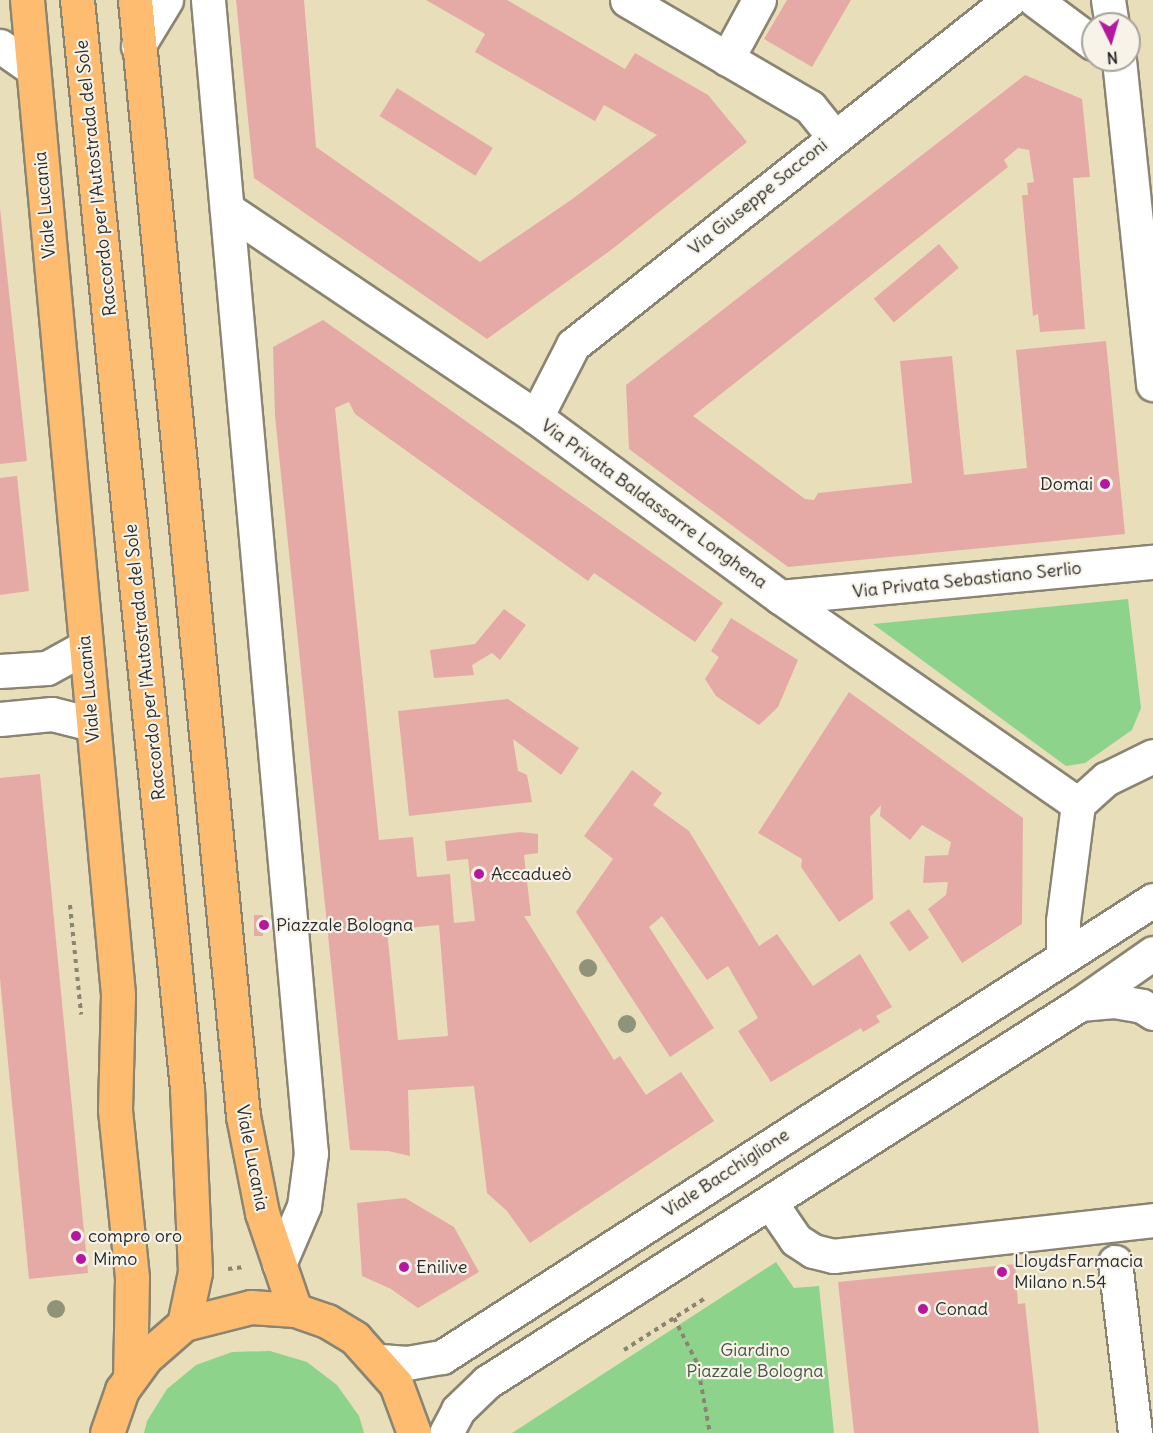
<!DOCTYPE html>
<html>
<head>
<meta charset="utf-8">
<style>
  body { margin:0 }
  #map { position:relative; width:1153px; height:1433px; overflow:hidden; background:#e9deba; font-family:Delius,sans-serif }
  div>[style] { position:absolute }
  .green>* { inset:0; background:#8ed38c }
  .building>* { inset:0; background:#e6aaa6; transform-origin:0 0 }
  .path>* { height:4px; margin-top:-2px; transform-origin:0; background:repeating-linear-gradient(90deg,#8a8472 0 4.5px,transparent 0 9px) }
  .roads { filter:drop-shadow(2px 0 #8a8472) drop-shadow(-2px 0 #8a8472) drop-shadow(0 2px #8a8472) drop-shadow(0 -2px #8a8472) }
  .minor>* { height:33px; margin:-16.5px; padding:0 16.5px; transform-origin:16.5px; border-radius:16.5px; background:#fff }
  .major>* { height:33px; margin:-16.5px; padding:0 16.5px; transform-origin:16.5px; border-radius:16.5px; background:#fdbc70 }
  .highway>* { height:33px; margin:-16.5px; padding:0 16.5px; transform-origin:16.5px; border-radius:16.5px; background:#fdbc70 }
  .trees>* { width:18px; height:18px; margin:-9px; border-radius:50%; background:#8e9379 }
  .dots>* { width:16px; height:16px; translate:-50% -50%; box-sizing:border-box; border:3px solid #f7f3e8; border-radius:50% }
  span { translate:-50% -50%; white-space:nowrap; text-align:center; line-height:1.15; -webkit-text-stroke:4.5px #f7f3e8; paint-order:stroke }
  .street-label { font-size:18px; color:#2b2b2b }
  .poi-label { font-size:18px; color:#2b2b2b }
  .right { translate:-100% -50%; text-align:right }
  .left { translate:0 -50%; text-align:left }
  .park-label { font-size:18px; color:#445543 }
  .north { position:absolute; left:1081px; top:12px; width:60px; height:60px; box-sizing:border-box; background:#f7f3e8; border:2px solid #a5a39c; border-radius:50%; rotate:175deg; font-size:16px; font-weight:700; line-height:24px; text-align:center; color:#2b2b2b }
  .north::after { content:''; display:block; margin:auto; width:21px; height:27px; background:#b5179e; clip-path:polygon(50% 0,100% 100%,50% 72%,0 100%) }
</style>
</head>
<body>
<div id="map">
  <div class="green">
    <i style="clip-path:polygon(1128px 599px,1141px 708px,1132px 730px,1085px 763px,1066px 766px,873px 624px)"></i>
    <i style="clip-path:polygon(776px 1262px,794px 1288px,819px 1286px,834px 1433px,512px 1433px)"></i>
    <i style="clip-path:polygon(270px 1351px,307px 1362px,337px 1385px,359px 1416px,364px 1433px,144px 1433px,147px 1421px,167px 1389px,196px 1365px,232px 1352px)"></i>
  </div>
  <div class="building">
    <i style="clip-path:polygon(236px 0,304px 0,316px 147px,480px 262px,571px 200px,657px 135px,604px 105px,595px 121px,475px 52px,485px 34px,426px 0,507px 0,625px 69px,635px 53px,708px 95px,747px 142px,611px 250px,487px 339px,254px 178px)"></i>
    <i style="clip-path:polygon(787px 0,851px 0,812px 67px,764px 39px)"></i>
    <i style="clip-path:polygon(1025px 75px,1082px 99px,1090px 177px,1073px 178px,1085px 329px,1040px 332px,1038px 314px,1033px 316px,1022px 195px,1028px 195px,1027px 183px,1034px 182px,1029px 150px,1018px 148px,1004px 160px,1008px 167px,693px 416px,805px 499px,814px 500px,818px 493px,912px 483px,900px 361px,952px 356px,964px 475px,1027px 468px,1016px 350px,1106px 341px,1125px 534px,788px 567px,629px 449px,626px 385px)"></i>
    <i style="left:397px;top:88px;width:113px;height:33px;rotate:32deg"></i>
    <i style="clip-path:polygon(0 208px,27px 461px,0 464px)"></i>
    <i style="left:939px;top:244px;width:31px;height:85px;rotate:50deg"></i>
    <i style="clip-path:polygon(evenodd,323px 320px,723px 603px,695px 642px,594px 573px,588px 581px,355px 414px,349px 402px,335px 408px,379px 840px,413px 837px,417px 877px,450px 874px,454px 923px,475px 921px,468px 859px,447px 861px,445px 841px,520px 832px,538px 834px,538px 853px,524px 855px,531px 916px,524px 916px,614px 1060px,620px 1056px,646px 1095px,681px 1072px,714px 1121px,530px 1243px,507px 1211px,487px 1193px,474px 1086px,408px 1090px,410px 1156px,388px 1151px,350px 1150px,275px 416px,273px 347px,323px 320px,439px 925px,448px 1036px,398px 1040px,387px 930px,439px 925px)"></i>
    <i style="clip-path:polygon(17px 476px,29px 591px,0 595px,0 478px)"></i>
    <i style="clip-path:polygon(504px 609px,526px 625px,500px 660px,492px 653px,472px 665px,474px 675px,434px 678px,430px 650px,475px 644px)"></i>
    <i style="clip-path:polygon(731px 618px,798px 660px,778px 707px,759px 725px,716px 696px,705px 679px,719px 657px,711px 651px)"></i>
    <i style="clip-path:polygon(849px 692px,1023px 818px,1022px 924px,962px 963px,928px 909px,946px 895px,948px 882px,923px 883px,925px 856px,948px 855px,951px 842px,922px 825px,910px 840px,880px 816px,881px 805px,870px 817px,873px 899px,839px 922px,801px 867px,802px 859px,758px 833px)"></i>
    <i style="clip-path:polygon(508px 699px,579px 748px,561px 775px,513px 739px,518px 771px,527px 775px,532px 802px,409px 816px,398px 711px)"></i>
    <i style="clip-path:polygon(632px 770px,662px 793px,653px 805px,689px 831px,759px 946px,777px 934px,813px 986px,860px 954px,892px 1007px,876px 1016px,880px 1022px,863px 1032px,861px 1028px,771px 1082px,738px 1031px,758px 1018px,728px 966px,707px 980px,662px 916px,649px 927px,714px 1028px,670px 1057px,576px 912px,613px 859px,584px 836px)"></i>
    <i style="clip-path:polygon(40px 774px,88px 1273px,29px 1279px,0 979px,0 778px)"></i>
    <i style="left:909px;top:909px;width:35px;height:24px;rotate:55deg"></i>
    <i style="left:254px;top:915px;width:9px;height:21px"></i>
    <i style="clip-path:polygon(405px 1198px,454px 1227px,479px 1272px,418px 1308px,391px 1289px,362px 1276px,357px 1203px)"></i>
    <i style="clip-path:polygon(1015px 1264px,1018px 1304px,1025px 1303px,1039px 1433px,854px 1433px,838px 1282px)"></i>
  </div>
  <div class="path">
    <i style="left:70px;top:905px;width:110px;rotate:84.2deg"></i>
    <i style="left:228px;top:1269px;width:16px;rotate:-7deg"></i>
    <i style="left:674px;top:1318px;width:51px;rotate:62.9deg"></i>
    <i style="left:697px;top:1363px;width:71px;rotate:79.5deg"></i>
    <i style="left:624px;top:1350px;width:98px;rotate:-32.6deg"></i>
  </div>
  <div class="roads">
    <div class="minor">
      <i style="left:208px;top:0;width:1158px;rotate:84.9deg"></i>
      <i style="left:311px;top:1153px;width:53px;rotate:97.5deg"></i>
      <i style="left:304px;top:1206px;width:63px;rotate:113.3deg"></i>
      <i style="left:627px;top:0;width:212px;rotate:30.3deg"></i>
      <i style="left:810px;top:107px;width:38px;rotate:51deg"></i>
      <i style="left:1035px;top:0;width:72px;rotate:36.6deg"></i>
      <i style="left:1108px;top:0;width:24px;rotate:81deg"></i>
      <i style="left:0;top:46px;width:40px;rotate:34.9deg"></i>
      <i style="left:138px;top:46px;width:54px;rotate:-58.7deg"></i>
      <i style="left:727px;top:59px;width:67px;rotate:-61.5deg"></i>
      <i style="left:1119px;top:60px;width:326px;rotate:84deg"></i>
      <i style="left:227px;top:209px;width:372px;rotate:33.9deg"></i>
      <i style="left:536px;top:417px;width:303px;rotate:36.4deg"></i>
      <i style="left:780px;top:597px;width:363px;rotate:34.8deg"></i>
      <i style="left:536px;top:417px;width:81px;rotate:-62.8deg"></i>
      <i style="left:573px;top:345px;width:556px;rotate:-38.35deg"></i>
      <i style="left:780px;top:597px;width:375px;rotate:-5.4deg"></i>
      <i style="left:0;top:671px;width:47px;rotate:-3.7deg"></i>
      <i style="left:47px;top:668px;width:43px;rotate:-28.9deg"></i>
      <i style="left:0;top:719px;width:52px;rotate:-5.5deg"></i>
      <i style="left:52px;top:714px;width:41px;rotate:14deg"></i>
      <i style="left:1063px;top:955px;width:34px;rotate:-90deg"></i>
      <i style="left:1063px;top:921px;width:118px;rotate:-82.7deg"></i>
      <i style="left:1078px;top:804px;width:38px;rotate:-42deg"></i>
      <i style="left:1106px;top:779px;width:52px;rotate:-26.1deg"></i>
      <i style="left:1080px;top:1004px;width:34px;rotate:-5deg"></i>
      <i style="left:1114px;top:1001px;width:28px;rotate:10deg"></i>
      <i style="left:1142px;top:1006px;width:13px;rotate:32deg"></i>
      <i style="left:770px;top:1202px;width:46px;rotate:55.6deg"></i>
      <i style="left:796px;top:1240px;width:20px;rotate:33deg"></i>
      <i style="left:813px;top:1251px;width:21px;rotate:14deg"></i>
      <i style="left:833px;top:1256px;width:322px;rotate:-6.4deg"></i>
      <i style="left:1115px;top:1262px;width:172px;rotate:83.3deg"></i>
      <i style="left:380px;top:1361px;width:27px;rotate:4deg"></i>
      <i style="left:407px;top:1363px;width:36px;rotate:-10deg"></i>
      <i style="left:442px;top:1357px;width:845px;rotate:-32.73deg"></i>
      <i style="left:446px;top:1433px;width:26px;rotate:-62deg"></i>
      <i style="left:458px;top:1410px;width:40px;rotate:-44deg"></i>
      <i style="left:487px;top:1382px;width:703px;rotate:-32.51deg"></i>
      <i style="left:1080px;top:1004px;width:89px;rotate:-34.9deg"></i>
    </div>
    <div class="major">
      <i style="left:27px;top:0;width:999px;rotate:84.77deg"></i>
      <i style="left:118px;top:995px;width:115px;rotate:91.5deg"></i>
      <i style="left:115px;top:1110px;width:169px;rotate:84.2deg"></i>
      <i style="left:132px;top:1278px;width:100px;rotate:91.1deg"></i>
      <i style="left:135px;top:0;width:1121px;rotate:84.47deg"></i>
      <i style="left:243px;top:1116px;width:99px;rotate:78.9deg"></i>
      <i style="left:262px;top:1213px;width:102px;rotate:71.2deg"></i>
      <i style="left:107px;top:1433px;width:46px;rotate:-70.8deg"></i>
      <i style="left:122px;top:1390px;width:39px;rotate:-54deg"></i>
      <i style="left:145px;top:1358px;width:52px;rotate:-41.1deg"></i>
      <i style="left:184px;top:1324px;width:69px;rotate:-14.2deg"></i>
      <i style="left:251px;top:1307px;width:44px;rotate:3.9deg"></i>
      <i style="left:295px;top:1310px;width:34px;rotate:19deg"></i>
      <i style="left:327px;top:1321px;width:33px;rotate:31deg"></i>
      <i style="left:355px;top:1338px;width:62px;rotate:48.3deg"></i>
      <i style="left:396px;top:1384px;width:52px;rotate:69.8deg"></i>
    </div>
    <div class="highway">
      <i style="left:77px;top:0;width:1094px;rotate:84.23deg"></i>
      <i style="left:187px;top:1088px;width:184px;rotate:87.5deg"></i>
      <i style="left:195px;top:1272px;width:53px;rotate:101.9deg"></i>
    </div>
  </div>
  <div class="trees">
    <i style="left:588px;top:968px"></i>
    <i style="left:627px;top:1024px"></i>
    <i style="left:56px;top:1309px"></i>
  </div>
  <div class="dots">
    <i style="left:1105px;top:484px;background:#b5179e"></i>
    <i style="left:479px;top:874px;background:#b5179e"></i>
    <i style="left:264px;top:925px;background:#b5179e"></i>
    <i style="left:76px;top:1236px;background:#b5179e"></i>
    <i style="left:81px;top:1259px;background:#b5179e"></i>
    <i style="left:404px;top:1267px;background:#b5179e"></i>
    <i style="left:1002px;top:1272px;background:#b5179e"></i>
    <i style="left:923px;top:1309px;background:#b5179e"></i>
  </div>
  <div class="street-label">
    <span style="left:96px;top:178px;rotate:-96deg">Raccordo per l'Autostrada del Sole</span>
    <span style="left:758px;top:197px;rotate:-39deg">Via Giuseppe Sacconi</span>
    <span style="left:45px;top:205px;rotate:-95deg">Viale Lucania</span>
    <span style="left:654px;top:504px;rotate:36deg">Via Privata Baldassarre Longhena</span>
    <span style="left:967px;top:580px;rotate:-6deg">Via Privata Sebastiano Serlio</span>
    <span style="left:145px;top:662px;rotate:-96deg">Raccordo per l'Autostrada del Sole</span>
    <span style="left:89px;top:689px;rotate:-95deg">Viale Lucania</span>
    <span style="left:252px;top:1158px;rotate:79deg">Viale Lucania</span>
    <span style="left:726px;top:1173px;rotate:-33deg">Viale Bacchiglione</span>
  </div>
  <div class="poi-label">
    <span class="right" style="left:1093px;top:484px">Domai</span>
    <span class="left" style="left:491px;top:874px">Accadueò</span>
    <span class="left" style="left:276px;top:925px">Piazzale Bologna</span>
    <span class="left" style="left:88px;top:1236px">compro oro</span>
    <span class="left" style="left:93px;top:1259px">Mimo</span>
    <span class="left" style="left:1014px;top:1272px">LloydsFarmacia<br>Milano n.54</span>
    <span class="left" style="left:416px;top:1267px">Enilive</span>
    <span class="left" style="left:935px;top:1309px">Conad</span>
  </div>
  <div class="park-label">
    <span style="left:755px;top:1361px">Giardino<br>Piazzale Bologna</span>
  </div>
  <div class="north">N</div>
</div>
</body>
</html>
